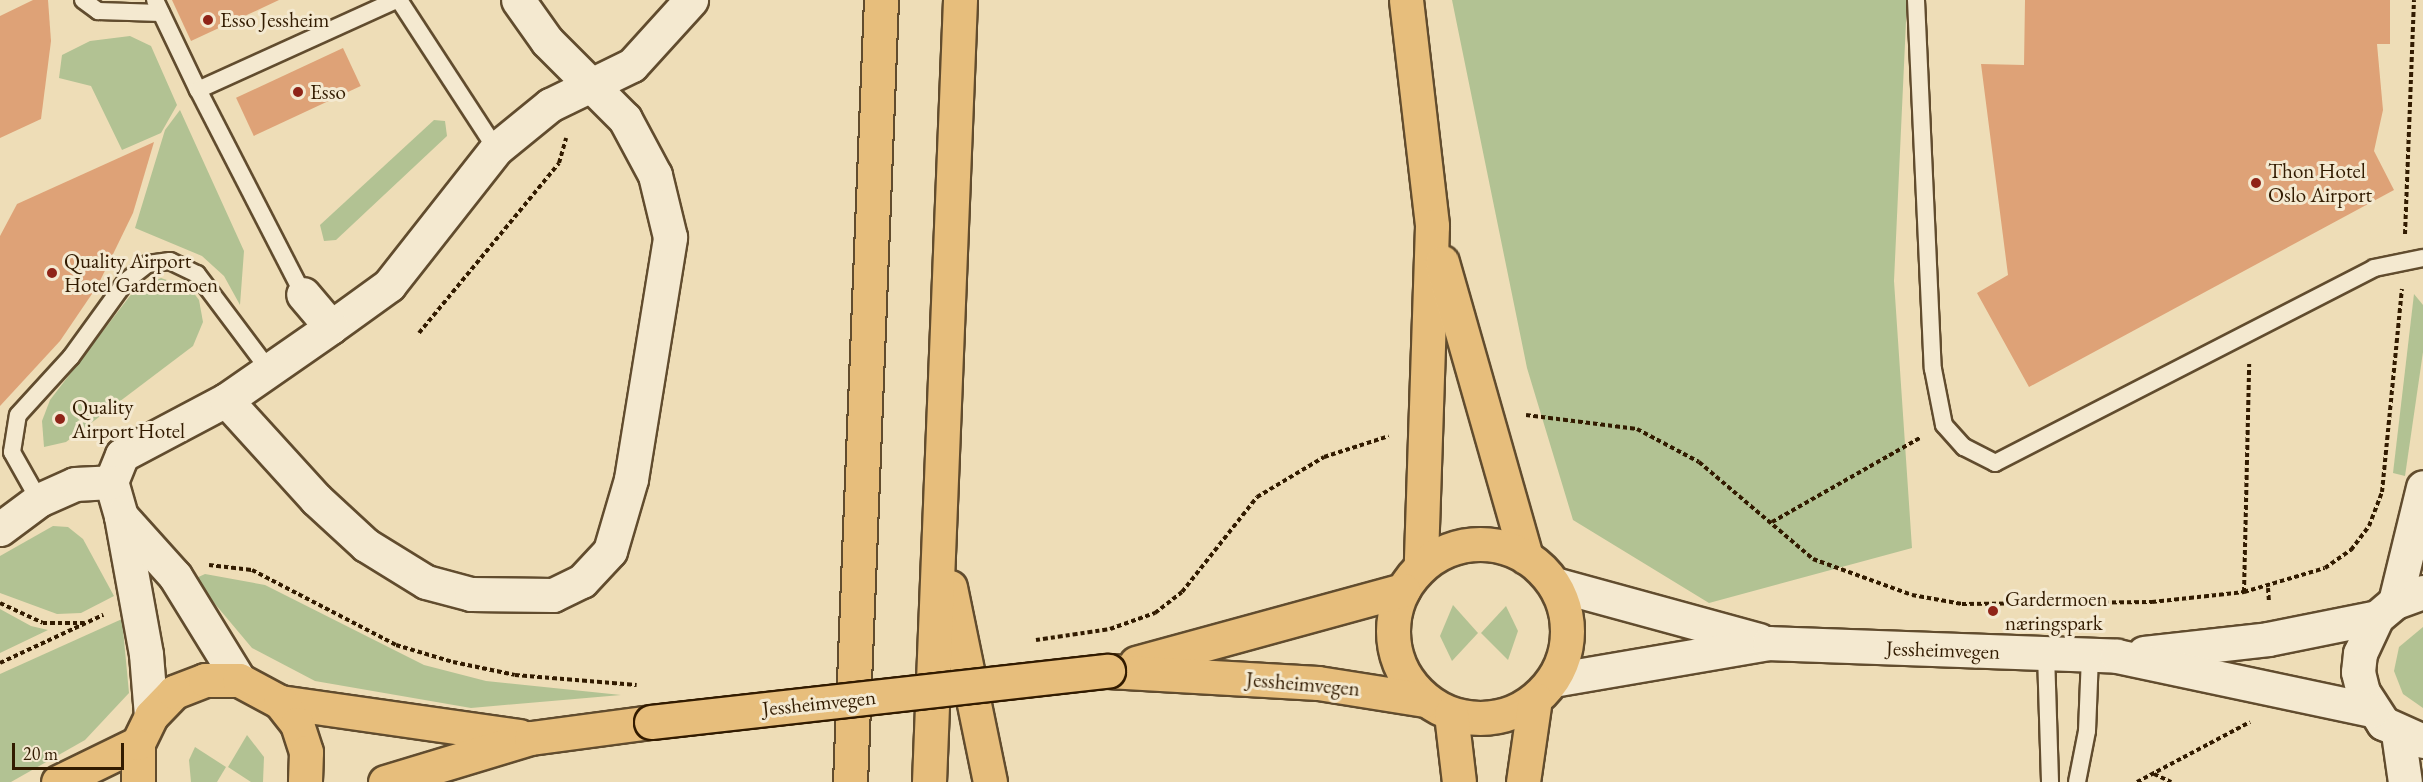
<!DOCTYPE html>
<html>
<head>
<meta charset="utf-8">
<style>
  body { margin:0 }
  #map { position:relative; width:2423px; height:782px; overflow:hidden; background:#eeddb7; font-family:"EB Garamond",serif }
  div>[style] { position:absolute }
  .green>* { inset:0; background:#b2c293 }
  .building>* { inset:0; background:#dea277; transform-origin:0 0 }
  .path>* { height:4px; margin-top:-2px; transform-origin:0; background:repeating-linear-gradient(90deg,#321b00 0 4.5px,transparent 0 7.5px) }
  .roads { filter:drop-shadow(2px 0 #614c2e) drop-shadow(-2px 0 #614c2e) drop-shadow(0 2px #614c2e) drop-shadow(0 -2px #614c2e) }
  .service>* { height:16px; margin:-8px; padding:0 8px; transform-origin:8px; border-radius:8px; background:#f4e9d0 }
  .minor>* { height:33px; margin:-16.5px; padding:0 16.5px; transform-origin:16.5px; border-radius:16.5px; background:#f4e9d0 }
  .tertiary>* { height:33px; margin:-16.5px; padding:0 16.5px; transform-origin:16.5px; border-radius:16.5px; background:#f4e9d0 }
  .secondary>* { height:33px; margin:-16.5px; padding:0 16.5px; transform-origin:16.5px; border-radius:16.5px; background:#f4e9d0 }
  .primary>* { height:33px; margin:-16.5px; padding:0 16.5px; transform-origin:16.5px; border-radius:16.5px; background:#e7be7c }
  .trunk>* { height:33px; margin:-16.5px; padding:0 16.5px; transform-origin:16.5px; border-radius:16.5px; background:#e7be7c }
  .trunk>.ring { margin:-16.5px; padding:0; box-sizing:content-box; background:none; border:33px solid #e7be7c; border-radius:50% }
  .motorway>* { height:33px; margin:-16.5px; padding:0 16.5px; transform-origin:16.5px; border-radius:16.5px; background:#e7be7c }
  .path-bridge>* { height:4px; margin-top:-2px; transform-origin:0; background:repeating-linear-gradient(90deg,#321b00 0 4.5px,transparent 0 7.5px) }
  .bridges { filter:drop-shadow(2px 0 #321b00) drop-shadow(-2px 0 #321b00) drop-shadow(0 2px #321b00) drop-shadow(0 -2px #321b00) }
  .trunk-bridge>* { height:33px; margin:-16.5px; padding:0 16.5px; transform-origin:16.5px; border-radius:16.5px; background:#e7be7c }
  .dots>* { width:16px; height:16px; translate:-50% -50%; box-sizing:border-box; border:3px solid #f4e9d0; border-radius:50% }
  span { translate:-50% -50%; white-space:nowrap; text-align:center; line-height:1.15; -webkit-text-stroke:6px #f4e9d0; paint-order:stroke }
  .poi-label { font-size:21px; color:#321b00 }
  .left { translate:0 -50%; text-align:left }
  .street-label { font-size:21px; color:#321b00 }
  .scale { position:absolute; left:12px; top:743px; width:112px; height:27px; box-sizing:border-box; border:3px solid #321b00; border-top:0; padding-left:8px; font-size:18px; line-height:21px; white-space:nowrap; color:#321b00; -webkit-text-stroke:4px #f4e9d0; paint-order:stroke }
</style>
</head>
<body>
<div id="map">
  <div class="green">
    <i style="clip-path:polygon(1452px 0,1907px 0,1894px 281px,1912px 548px,1709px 603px,1573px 520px,1527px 368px)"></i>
    <i style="clip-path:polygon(130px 36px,151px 46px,177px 105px,161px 133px,122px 150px,91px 86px,59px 78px,62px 55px,90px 41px)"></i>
    <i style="clip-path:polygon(180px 110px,244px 251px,240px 305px,224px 276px,202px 256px,135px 228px,165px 130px)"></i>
    <i style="clip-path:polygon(434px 120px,445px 121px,447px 136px,336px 240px,324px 241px,320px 225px)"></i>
    <i style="clip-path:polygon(161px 278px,190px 288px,199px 300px,203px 322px,193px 346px,66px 442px,44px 447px,42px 421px,50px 400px,136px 288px)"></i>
    <i style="clip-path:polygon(2414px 294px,2423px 305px,2423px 352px,2405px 476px,2393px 473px)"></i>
    <i style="clip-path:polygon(53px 526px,68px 527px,83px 539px,114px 596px,81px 613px,57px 614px,0 593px,0 556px)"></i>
    <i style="clip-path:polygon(205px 574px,265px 585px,424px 665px,486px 681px,621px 695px,471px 708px,315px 681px,252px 648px,194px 579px)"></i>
    <i style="clip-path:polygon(1453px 605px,1478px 633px,1452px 661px,1440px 636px)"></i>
    <i style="clip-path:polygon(1506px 606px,1518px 631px,1508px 660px,1481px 633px)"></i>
    <i style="clip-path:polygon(0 609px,31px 626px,48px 630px,0 653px)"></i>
    <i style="clip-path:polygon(122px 619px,129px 693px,85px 740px,11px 782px,0 782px,0 674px)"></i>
    <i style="clip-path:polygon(2423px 627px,2423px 708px,2403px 694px,2394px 671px,2399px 647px)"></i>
    <i style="clip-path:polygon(247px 735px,264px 757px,263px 782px,251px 782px,228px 767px)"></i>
    <i style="clip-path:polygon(195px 747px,226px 767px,217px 782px,191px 782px,189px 760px)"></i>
  </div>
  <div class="building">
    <i style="clip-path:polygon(33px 0,48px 0,51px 41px,41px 119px,0 138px,0 16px)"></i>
    <i style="clip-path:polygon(172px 0,279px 0,191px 41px)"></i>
    <i style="clip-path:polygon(2025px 0,2390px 0,2390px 44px,2377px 44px,2383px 110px,2374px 151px,2394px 190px,2029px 387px,1977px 293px,2008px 275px,1981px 64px,2024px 65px)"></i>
    <i style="left:343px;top:48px;width:42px;height:118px;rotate:65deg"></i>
    <i style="clip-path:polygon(154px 142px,133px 213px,98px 285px,60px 341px,0 406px,0 236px,17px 204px)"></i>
  </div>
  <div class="path">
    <i style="left:2405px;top:234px;width:234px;rotate:-87.8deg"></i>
    <i style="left:419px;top:333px;width:220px;rotate:-50.5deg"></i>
    <i style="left:559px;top:163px;width:26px;rotate:-74deg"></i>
    <i style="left:1526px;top:415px;width:112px;rotate:7.2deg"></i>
    <i style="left:1637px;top:429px;width:70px;rotate:28deg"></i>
    <i style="left:1699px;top:462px;width:150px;rotate:40.4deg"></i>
    <i style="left:1813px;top:559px;width:105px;rotate:20deg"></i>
    <i style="left:1912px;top:595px;width:51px;rotate:10.2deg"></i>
    <i style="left:1962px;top:604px;width:190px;rotate:-0.6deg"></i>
    <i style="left:2152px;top:602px;width:93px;rotate:-6.2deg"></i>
    <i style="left:2244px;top:592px;width:84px;rotate:-16.5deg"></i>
    <i style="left:2325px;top:568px;width:32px;rotate:-35deg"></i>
    <i style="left:2351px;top:550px;width:30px;rotate:-53deg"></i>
    <i style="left:2369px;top:526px;width:36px;rotate:-69deg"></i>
    <i style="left:2382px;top:492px;width:204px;rotate:-84.4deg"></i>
    <i style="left:1772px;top:522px;width:170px;rotate:-29.6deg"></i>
    <i style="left:209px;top:565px;width:43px;rotate:6.6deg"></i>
    <i style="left:252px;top:570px;width:162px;rotate:27.5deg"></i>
    <i style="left:396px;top:645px;width:59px;rotate:16.6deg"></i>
    <i style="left:453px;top:662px;width:63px;rotate:11.8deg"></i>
    <i style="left:515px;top:675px;width:122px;rotate:4.7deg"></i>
    <i style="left:2268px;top:588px;width:15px;rotate:86deg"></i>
    <i style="left:2244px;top:592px;width:228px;rotate:-88.7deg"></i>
    <i style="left:0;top:603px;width:47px;rotate:24.9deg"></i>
    <i style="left:43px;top:623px;width:41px"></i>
    <i style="left:1110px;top:629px;width:48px;rotate:-19.6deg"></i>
    <i style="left:1155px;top:613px;width:34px;rotate:-38deg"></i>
    <i style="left:1182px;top:592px;width:121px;rotate:-51.7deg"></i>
    <i style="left:1257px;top:497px;width:78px;rotate:-30.8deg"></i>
    <i style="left:1324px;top:457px;width:68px;rotate:-17.9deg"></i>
    <i style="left:0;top:663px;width:114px;rotate:-25deg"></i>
    <i style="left:2154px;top:774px;width:19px;rotate:25deg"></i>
    <i style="left:2137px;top:782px;width:128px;rotate:-28deg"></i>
  </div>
  <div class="roads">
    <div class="service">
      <i style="left:83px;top:0;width:19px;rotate:36deg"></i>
      <i style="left:98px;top:11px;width:63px;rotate:1.8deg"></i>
      <i style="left:155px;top:0;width:100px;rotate:64.5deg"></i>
      <i style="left:399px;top:0;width:178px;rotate:56.9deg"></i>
      <i style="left:1916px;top:0;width:369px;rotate:87.4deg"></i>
      <i style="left:1933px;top:369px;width:57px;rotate:78.9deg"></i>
      <i style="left:1944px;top:425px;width:30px;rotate:48deg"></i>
      <i style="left:1964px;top:447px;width:35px;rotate:27deg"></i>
      <i style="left:1995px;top:463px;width:426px;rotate:-27.2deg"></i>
      <i style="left:2374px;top:268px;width:50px;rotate:-11.5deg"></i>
      <i style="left:303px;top:294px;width:229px;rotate:-117.2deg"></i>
      <i style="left:198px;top:90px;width:217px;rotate:-24.4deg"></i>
      <i style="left:39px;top:500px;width:55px;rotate:-119.4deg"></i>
      <i style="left:12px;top:452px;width:37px;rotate:-81deg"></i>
      <i style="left:18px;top:415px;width:79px;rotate:-47.6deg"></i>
      <i style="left:71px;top:357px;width:94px;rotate:-54.1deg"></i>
      <i style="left:126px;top:281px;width:28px;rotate:-38deg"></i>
      <i style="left:148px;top:264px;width:22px;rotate:-8deg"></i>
      <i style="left:170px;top:261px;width:30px;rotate:26deg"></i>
      <i style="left:197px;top:274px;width:120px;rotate:53.1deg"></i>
      <i style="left:2046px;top:654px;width:128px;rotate:88.2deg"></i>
      <i style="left:2077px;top:782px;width:52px;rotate:-78.9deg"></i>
      <i style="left:2087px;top:731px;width:76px;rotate:-87.7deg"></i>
    </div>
    <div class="minor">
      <i style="left:331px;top:327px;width:72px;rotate:-35.9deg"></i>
      <i style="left:389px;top:285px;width:173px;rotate:-51.8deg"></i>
      <i style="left:496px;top:149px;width:70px;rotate:-39.2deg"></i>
      <i style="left:550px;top:105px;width:91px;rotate:-26deg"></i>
      <i style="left:632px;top:65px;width:88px;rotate:-47.8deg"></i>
      <i style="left:226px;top:400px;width:134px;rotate:47.7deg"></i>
      <i style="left:316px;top:499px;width:68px;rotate:42.6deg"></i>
      <i style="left:366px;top:545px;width:70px;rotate:31.7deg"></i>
      <i style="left:426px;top:582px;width:47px;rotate:14.9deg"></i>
      <i style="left:471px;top:594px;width:82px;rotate:0.7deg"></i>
      <i style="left:553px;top:595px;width:32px;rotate:-26deg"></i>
      <i style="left:582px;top:581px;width:41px;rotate:-47deg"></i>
      <i style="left:610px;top:551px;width:75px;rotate:-73.7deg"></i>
      <i style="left:631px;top:479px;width:245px;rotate:-80.8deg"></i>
      <i style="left:670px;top:237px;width:64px;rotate:-103.6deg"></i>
      <i style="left:655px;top:175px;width:64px;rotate:-118.2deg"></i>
      <i style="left:625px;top:119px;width:110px;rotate:-135deg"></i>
      <i style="left:547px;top:41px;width:50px;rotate:-125.3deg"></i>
      <i style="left:121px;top:516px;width:35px;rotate:-106deg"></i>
      <i style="left:111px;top:482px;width:29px;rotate:-68deg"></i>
      <i style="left:122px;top:455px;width:118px;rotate:-27.9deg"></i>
      <i style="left:226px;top:400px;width:128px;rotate:-34.8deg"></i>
      <i style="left:331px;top:327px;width:43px;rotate:-130.3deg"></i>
      <i style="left:0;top:529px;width:49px;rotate:-36.6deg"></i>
      <i style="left:39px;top:500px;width:39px;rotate:-24deg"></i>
      <i style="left:75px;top:484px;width:36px;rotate:-3deg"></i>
      <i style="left:2395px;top:602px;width:118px;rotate:-76.3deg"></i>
      <i style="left:151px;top:716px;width:62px;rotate:-94.6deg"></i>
      <i style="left:146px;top:654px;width:140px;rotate:-100.3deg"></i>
      <i style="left:121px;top:516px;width:81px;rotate:48deg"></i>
      <i style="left:175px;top:576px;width:122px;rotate:58.4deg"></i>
    </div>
    <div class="tertiary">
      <i style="left:2398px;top:733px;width:49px;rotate:81.9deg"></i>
    </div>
    <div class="secondary">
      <i style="left:1554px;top:584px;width:213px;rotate:15.3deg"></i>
      <i style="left:2423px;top:592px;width:30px;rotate:160deg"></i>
      <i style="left:2395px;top:602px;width:23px;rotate:140deg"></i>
      <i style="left:2377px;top:617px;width:40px;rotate:115deg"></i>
      <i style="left:2360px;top:653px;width:19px;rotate:96deg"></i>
      <i style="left:2358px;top:672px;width:21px;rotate:76deg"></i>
      <i style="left:2363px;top:692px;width:37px;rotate:57deg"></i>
      <i style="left:2383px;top:723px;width:44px;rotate:24.2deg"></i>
      <i style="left:2144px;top:653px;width:125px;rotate:-6.4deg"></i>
      <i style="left:2268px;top:639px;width:111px;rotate:-11.4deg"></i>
      <i style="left:1553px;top:680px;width:219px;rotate:-9.7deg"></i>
      <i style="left:1769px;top:643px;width:348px;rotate:2.1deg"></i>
      <i style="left:2117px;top:656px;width:261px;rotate:12deg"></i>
    </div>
    <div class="primary">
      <i style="left:58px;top:782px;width:89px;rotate:-26deg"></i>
    </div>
    <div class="trunk">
      <i style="left:1406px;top:0;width:227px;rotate:83.4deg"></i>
      <i style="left:1432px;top:226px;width:340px;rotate:91.9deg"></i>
      <i style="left:1442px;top:262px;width:307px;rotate:74.1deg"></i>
      <i class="ring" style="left:1393px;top:544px;width:141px;height:141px"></i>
      <i style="left:1136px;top:663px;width:277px;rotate:-15.3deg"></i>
      <i style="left:1108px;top:671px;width:210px;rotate:3.3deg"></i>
      <i style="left:1318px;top:683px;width:108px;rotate:9deg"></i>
      <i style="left:280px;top:702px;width:242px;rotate:8.1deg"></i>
      <i style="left:138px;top:782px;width:39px;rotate:-90deg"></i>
      <i style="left:138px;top:743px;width:30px;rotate:-64deg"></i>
      <i style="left:151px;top:716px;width:33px;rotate:-46deg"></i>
      <i style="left:174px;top:692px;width:33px;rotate:-21deg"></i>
      <i style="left:205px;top:680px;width:34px"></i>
      <i style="left:239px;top:680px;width:47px;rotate:28.2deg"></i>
      <i style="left:280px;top:702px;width:28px;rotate:52deg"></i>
      <i style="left:297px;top:724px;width:29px;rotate:72deg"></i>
      <i style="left:306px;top:752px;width:30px;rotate:92deg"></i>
      <i style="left:385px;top:782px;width:152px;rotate:-16.8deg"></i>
      <i style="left:531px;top:738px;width:121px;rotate:-7.6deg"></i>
    </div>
    <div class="motorway">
      <i style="left:950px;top:587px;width:199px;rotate:78.4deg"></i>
      <i style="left:1451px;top:714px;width:68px;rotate:83.3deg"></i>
      <i style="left:850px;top:782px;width:783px;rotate:-87.73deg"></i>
      <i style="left:929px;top:782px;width:783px;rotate:-87.73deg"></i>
      <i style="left:1523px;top:782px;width:84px;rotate:-81.8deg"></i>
    </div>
  </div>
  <div class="path-bridge">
    <i style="left:1036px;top:640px;width:75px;rotate:-8.5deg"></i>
  </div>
  <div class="bridges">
    <div class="trunk-bridge">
      <i style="left:651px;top:722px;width:460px;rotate:-6.4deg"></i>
    </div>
  </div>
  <div class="dots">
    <i style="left:208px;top:20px;background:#8f2418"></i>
    <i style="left:298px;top:92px;background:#8f2418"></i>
    <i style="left:2256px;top:183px;background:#8f2418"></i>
    <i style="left:52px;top:273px;background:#8f2418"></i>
    <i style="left:60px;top:419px;background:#8f2418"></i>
    <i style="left:1993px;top:611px;background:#8f2418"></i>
  </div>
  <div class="poi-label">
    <span class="left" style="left:220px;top:20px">Esso Jessheim</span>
    <span class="left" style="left:310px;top:92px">Esso</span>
    <span class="left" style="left:2268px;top:183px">Thon Hotel<br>Oslo Airport</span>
    <span class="left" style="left:64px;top:273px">Quality Airport<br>Hotel Gardermoen</span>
    <span class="left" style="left:72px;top:419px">Quality<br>Airport Hotel</span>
    <span class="left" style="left:2005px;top:611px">Gardermoen<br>næringspark</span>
  </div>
  <div class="street-label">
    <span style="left:1943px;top:650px;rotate:2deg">Jessheimvegen</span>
    <span style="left:1303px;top:684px;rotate:5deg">Jessheimvegen</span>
    <span style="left:819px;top:703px;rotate:-6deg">Jessheimvegen</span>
  </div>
  <div class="scale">20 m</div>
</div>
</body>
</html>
